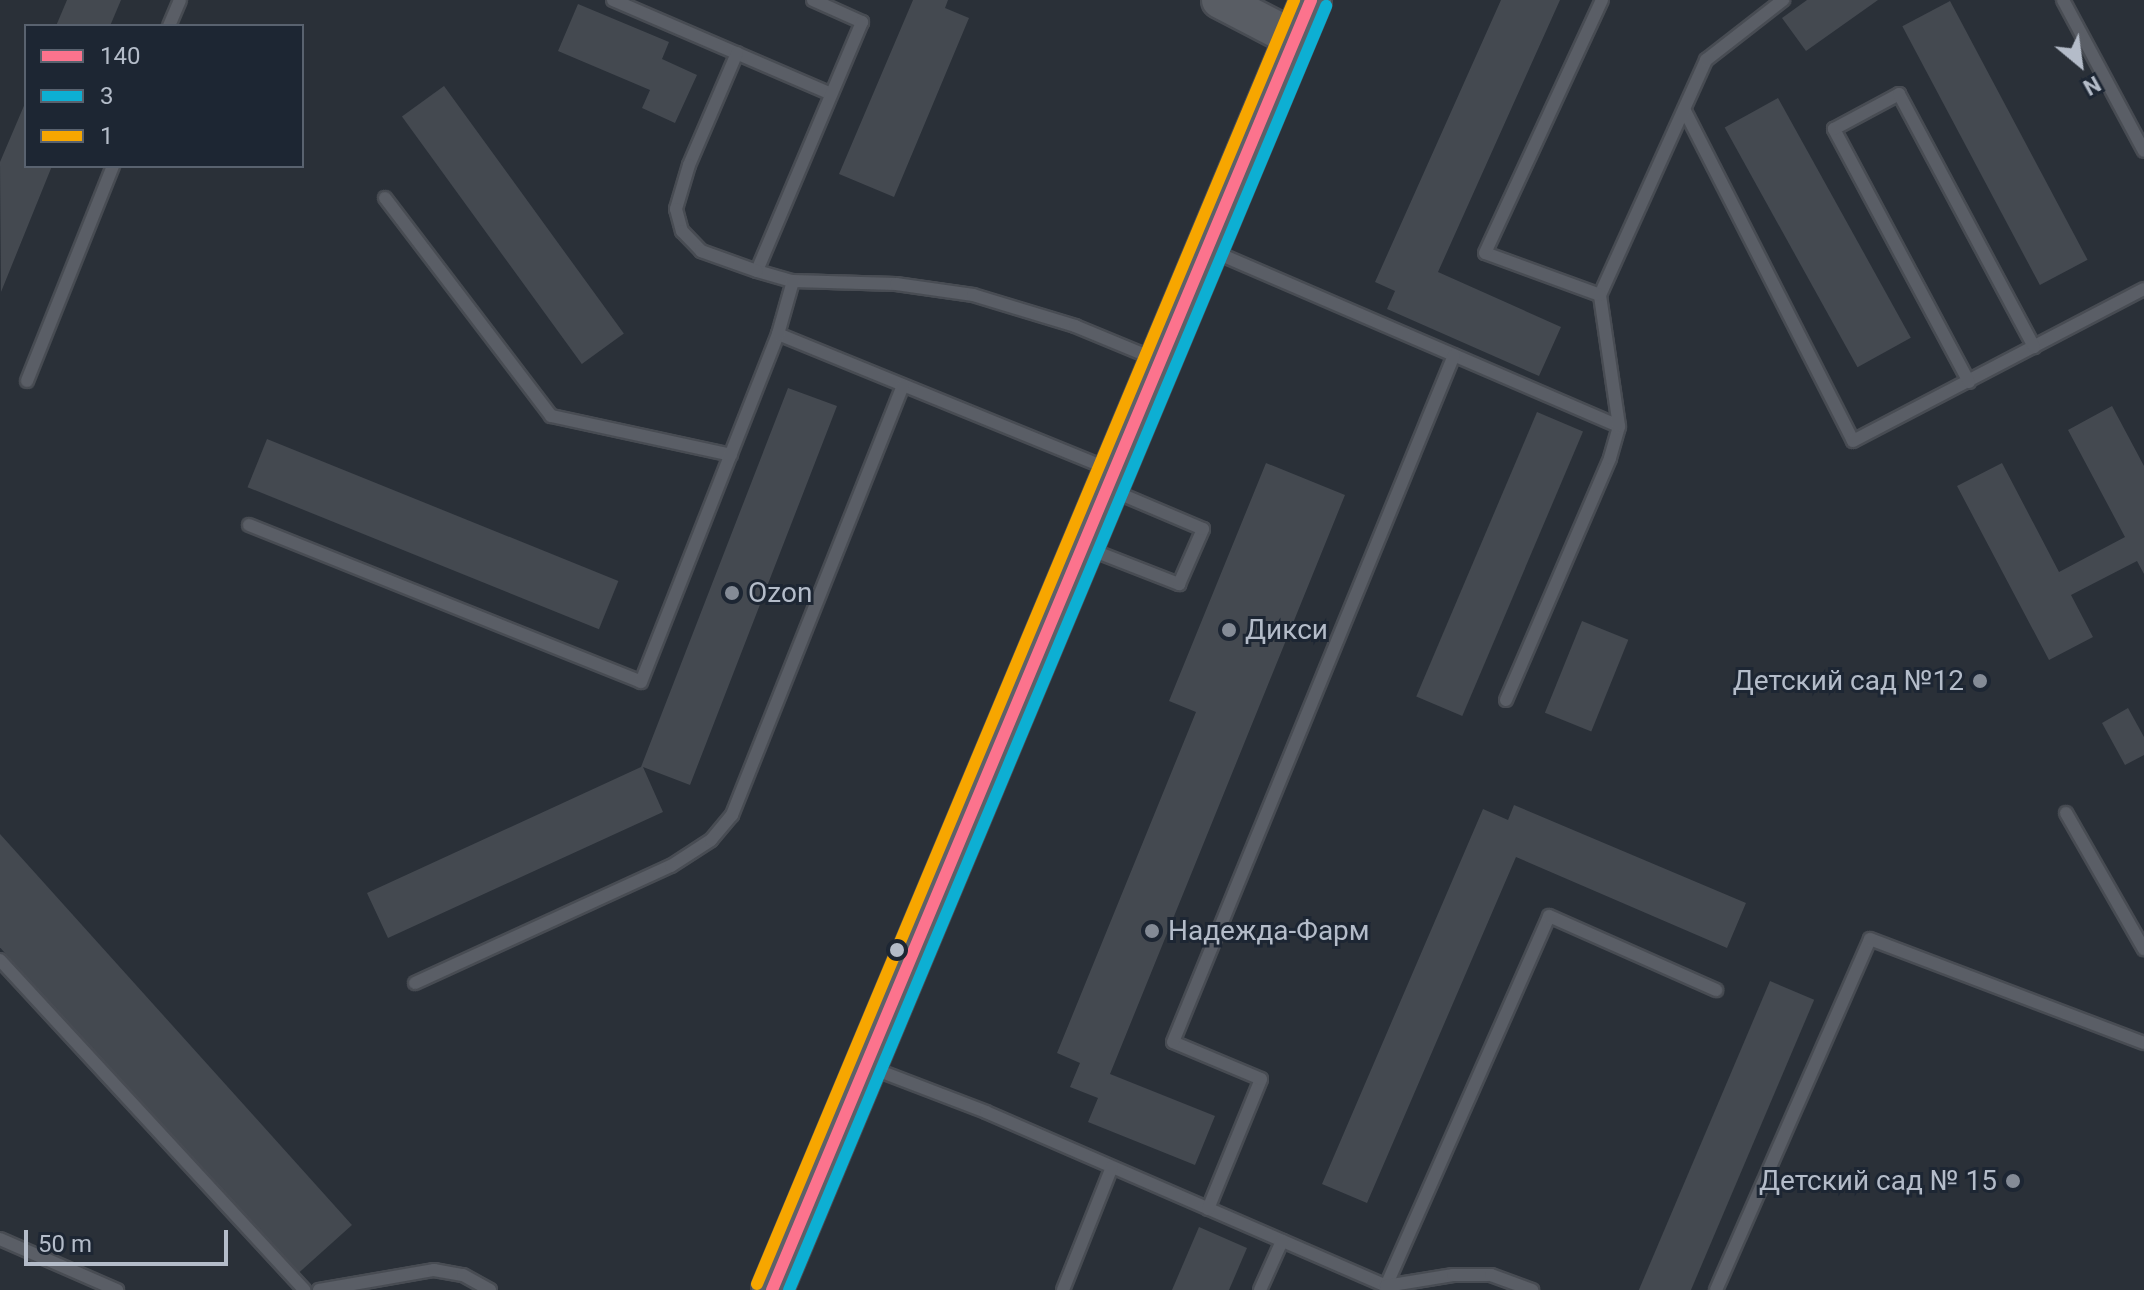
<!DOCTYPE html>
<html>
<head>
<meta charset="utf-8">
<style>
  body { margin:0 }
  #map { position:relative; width:2144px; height:1290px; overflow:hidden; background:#2a3038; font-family:Roboto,sans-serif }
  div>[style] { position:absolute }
  .building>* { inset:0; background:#444950; transform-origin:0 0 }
  .roads { filter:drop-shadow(2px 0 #484c53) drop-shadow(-2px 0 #484c53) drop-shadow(0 2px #484c53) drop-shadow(0 -2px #484c53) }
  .lane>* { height:12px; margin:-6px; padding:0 6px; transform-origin:6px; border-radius:6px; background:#5a5e66 }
  .secondary>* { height:36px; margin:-18px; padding:0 18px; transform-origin:18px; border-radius:18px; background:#595d64 }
  .primary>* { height:40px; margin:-20px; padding:0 20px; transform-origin:20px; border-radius:20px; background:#5c6168 }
  .bus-1>* { height:12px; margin:-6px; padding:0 6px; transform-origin:6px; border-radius:6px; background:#fc738d }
  .bus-2>* { height:12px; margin:-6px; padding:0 6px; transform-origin:6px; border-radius:6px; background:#0dafd3 }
  .bus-3>* { height:12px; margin:-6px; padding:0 6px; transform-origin:6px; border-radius:6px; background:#f7a600 }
  .dots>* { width:22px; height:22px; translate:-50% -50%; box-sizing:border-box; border:4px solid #1d2633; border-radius:50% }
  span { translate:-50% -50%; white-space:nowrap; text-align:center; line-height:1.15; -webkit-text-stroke:6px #1d2633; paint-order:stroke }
  .poi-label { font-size:28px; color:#b4bcc9 }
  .left { translate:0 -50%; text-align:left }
  .right { translate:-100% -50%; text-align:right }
  .legend { position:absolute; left:24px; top:24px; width:280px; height:144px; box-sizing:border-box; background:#1d2633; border:2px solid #59626f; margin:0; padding:10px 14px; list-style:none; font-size:24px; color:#b4bcc9 }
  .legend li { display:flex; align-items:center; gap:16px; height:40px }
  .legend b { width:40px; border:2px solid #59626f }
  .north { position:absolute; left:2040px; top:24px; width:80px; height:80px; -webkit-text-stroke:6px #1d2633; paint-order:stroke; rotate:151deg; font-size:22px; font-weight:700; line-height:32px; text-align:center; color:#b4bcc9 }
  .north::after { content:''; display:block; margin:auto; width:28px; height:36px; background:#b4bcc9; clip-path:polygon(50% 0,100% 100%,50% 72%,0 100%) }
  .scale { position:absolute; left:24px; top:1230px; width:204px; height:36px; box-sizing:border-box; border:4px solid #b4bcc9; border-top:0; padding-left:10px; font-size:24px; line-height:28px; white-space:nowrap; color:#b4bcc9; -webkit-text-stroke:6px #1d2633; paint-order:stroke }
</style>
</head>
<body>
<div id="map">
  <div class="building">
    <i style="clip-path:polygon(67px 0,121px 0,110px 26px,56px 26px)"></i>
    <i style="clip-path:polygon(913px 0,948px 0,945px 8px,969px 18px,894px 197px,839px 174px)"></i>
    <i style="clip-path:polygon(1501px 0,1560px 0,1438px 272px,1561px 327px,1539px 376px,1387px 309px,1395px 291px,1375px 282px)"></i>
    <i style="clip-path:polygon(1807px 0,1878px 0,1806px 51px,1782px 18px)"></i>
    <i style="left:1950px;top:1px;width:293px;height:54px;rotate:62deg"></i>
    <i style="clip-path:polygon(578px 4px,669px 42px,662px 59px,697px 75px,675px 123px,642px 108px,650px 90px,558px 51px)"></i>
    <i style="left:444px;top:86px;width:306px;height:52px;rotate:54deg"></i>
    <i style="left:1778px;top:98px;width:274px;height:61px;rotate:61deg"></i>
    <i style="clip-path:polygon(26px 101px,26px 166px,52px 166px,1px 292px,0 162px)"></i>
    <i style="clip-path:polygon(788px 388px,837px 406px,690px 785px,643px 767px,663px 812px,388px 938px,367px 893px,641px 767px)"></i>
    <i style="clip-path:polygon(2112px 406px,2144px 466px,2144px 574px,2137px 561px,2071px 595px,2093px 637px,2049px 660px,1957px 486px,2002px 463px,2059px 572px,2125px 537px,2068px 430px)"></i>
    <i style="left:1537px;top:412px;width:50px;height:309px;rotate:23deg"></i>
    <i style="left:267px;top:439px;width:379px;height:52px;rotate:22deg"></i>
    <i style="clip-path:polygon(1266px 463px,1345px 495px,1110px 1074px,1215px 1116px,1195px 1165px,1088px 1122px,1098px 1098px,1070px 1087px,1080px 1063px,1057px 1053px,1196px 712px,1169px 701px)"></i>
    <i style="left:1582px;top:621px;width:50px;height:99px;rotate:22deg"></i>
    <i style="clip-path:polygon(2128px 708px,2144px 737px,2144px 755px,2125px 765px,2102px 723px)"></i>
    <i style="clip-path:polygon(1514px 805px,1746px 903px,1727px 948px,1516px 857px,1367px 1203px,1322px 1184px,1483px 809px,1508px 820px)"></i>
    <i style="left:0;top:834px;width:526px;height:76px;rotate:48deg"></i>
    <i style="left:1770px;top:981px;width:48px;height:336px;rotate:23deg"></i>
    <i style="clip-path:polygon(1199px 1227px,1247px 1248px,1229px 1290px,1172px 1290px)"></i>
  </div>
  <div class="roads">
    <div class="lane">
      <i style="left:613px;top:0;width:237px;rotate:23.3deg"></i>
      <i style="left:813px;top:0;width:54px;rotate:24.2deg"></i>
      <i style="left:862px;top:22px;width:270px;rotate:112.9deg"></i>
      <i style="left:757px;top:271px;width:37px;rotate:16deg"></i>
      <i style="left:793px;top:281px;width:103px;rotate:1.7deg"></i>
      <i style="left:896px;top:284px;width:78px;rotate:8.1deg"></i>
      <i style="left:973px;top:295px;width:107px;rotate:16.9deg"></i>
      <i style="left:1075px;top:326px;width:89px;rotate:22.5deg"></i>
      <i style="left:2063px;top:0;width:171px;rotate:61.8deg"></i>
      <i style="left:169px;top:26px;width:28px;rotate:-67deg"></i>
      <i style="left:737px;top:53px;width:122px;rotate:113.2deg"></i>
      <i style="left:689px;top:165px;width:46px;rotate:106.5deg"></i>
      <i style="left:676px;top:209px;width:23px;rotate:75deg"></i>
      <i style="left:682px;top:231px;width:28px;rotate:46deg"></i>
      <i style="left:701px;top:251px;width:59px;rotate:19.7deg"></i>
      <i style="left:1685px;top:111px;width:370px;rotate:63deg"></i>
      <i style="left:1853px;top:441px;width:328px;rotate:-27.6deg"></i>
      <i style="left:385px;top:198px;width:274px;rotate:52.7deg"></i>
      <i style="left:551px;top:416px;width:184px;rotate:12.2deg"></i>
      <i style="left:1210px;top:250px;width:445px;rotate:23.3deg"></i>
      <i style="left:1600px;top:295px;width:258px;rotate:-65.7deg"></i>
      <i style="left:1706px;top:60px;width:98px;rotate:-37.9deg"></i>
      <i style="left:778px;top:334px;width:360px;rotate:22.2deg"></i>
      <i style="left:27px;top:381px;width:232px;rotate:-68.2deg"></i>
      <i style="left:1969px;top:382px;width:287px;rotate:-118.1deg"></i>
      <i style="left:1834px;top:129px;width:74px;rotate:-28.3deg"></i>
      <i style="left:1899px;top:94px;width:287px;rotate:61.9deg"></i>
      <i style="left:249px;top:525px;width:422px;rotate:21.8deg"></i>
      <i style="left:641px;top:682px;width:374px;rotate:-68.5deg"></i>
      <i style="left:778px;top:334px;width:55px;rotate:-74.2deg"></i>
      <i style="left:1089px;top:549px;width:97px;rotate:21.3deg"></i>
      <i style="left:1179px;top:584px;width:60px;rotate:-66.4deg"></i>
      <i style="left:1203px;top:529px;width:100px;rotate:-157deg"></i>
      <i style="left:1506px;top:700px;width:263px;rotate:-66.7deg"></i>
      <i style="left:1610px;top:458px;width:33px;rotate:-74deg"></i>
      <i style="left:1619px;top:426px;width:132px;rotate:-98.3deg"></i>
      <i style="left:1600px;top:295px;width:122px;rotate:-159.9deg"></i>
      <i style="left:1485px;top:253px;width:279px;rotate:-65.2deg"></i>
      <i style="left:2066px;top:813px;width:157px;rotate:60.2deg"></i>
      <i style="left:0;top:960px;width:449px;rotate:47.3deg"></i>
      <i style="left:415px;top:983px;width:281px;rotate:-24.6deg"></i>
      <i style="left:671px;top:866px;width:48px;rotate:-33deg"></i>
      <i style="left:711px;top:840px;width:33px;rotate:-50deg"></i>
      <i style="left:732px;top:815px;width:462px;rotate:-68.3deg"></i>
      <i style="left:869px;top:1067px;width:125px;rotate:21deg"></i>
      <i style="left:986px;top:1112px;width:436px;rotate:23.5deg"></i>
      <i style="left:1386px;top:1286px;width:404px;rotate:-66.2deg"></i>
      <i style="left:1549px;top:916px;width:183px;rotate:23.9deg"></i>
      <i style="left:1208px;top:1209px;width:140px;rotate:-67.8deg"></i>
      <i style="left:1261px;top:1079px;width:95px;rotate:-157.2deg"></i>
      <i style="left:1173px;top:1042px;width:742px;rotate:-67.75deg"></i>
      <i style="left:0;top:1239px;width:128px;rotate:23.6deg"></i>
      <i style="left:1386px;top:1286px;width:68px;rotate:-9.3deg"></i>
      <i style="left:1453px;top:1275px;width:38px"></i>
      <i style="left:1491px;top:1275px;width:44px;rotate:20.1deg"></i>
      <i style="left:319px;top:1290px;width:117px;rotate:-9.9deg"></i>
      <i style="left:434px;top:1270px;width:29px;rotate:10deg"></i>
      <i style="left:463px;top:1275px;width:31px;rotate:29deg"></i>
      <i style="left:1063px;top:1290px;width:132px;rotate:-68.3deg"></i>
      <i style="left:1260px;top:1290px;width:54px;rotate:-65.8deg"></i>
      <i style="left:1716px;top:1290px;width:383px;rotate:-66.3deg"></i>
      <i style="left:1870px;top:939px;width:293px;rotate:20.8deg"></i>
    </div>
    <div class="secondary">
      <i style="left:1220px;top:0;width:85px;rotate:27.5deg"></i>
    </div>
    <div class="primary">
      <i style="left:772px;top:1290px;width:1398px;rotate:-67.32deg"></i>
    </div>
  </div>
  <div class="bus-1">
    <i style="left:772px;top:1290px;width:1398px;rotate:-67.32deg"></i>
  </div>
  <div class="bus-2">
    <i style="left:789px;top:1290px;width:1392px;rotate:-67.3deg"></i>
  </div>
  <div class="bus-3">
    <i style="left:757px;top:1284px;width:1392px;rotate:-67.3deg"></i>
  </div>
  <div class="dots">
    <i style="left:732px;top:593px;background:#848b96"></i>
    <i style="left:1229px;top:630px;background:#848b96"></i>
    <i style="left:1980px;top:681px;background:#848b96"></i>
    <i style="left:1152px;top:931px;background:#848b96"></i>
    <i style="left:897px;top:950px;background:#b4bcc9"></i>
    <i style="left:2013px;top:1181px;background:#848b96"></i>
  </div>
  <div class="poi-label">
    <span class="left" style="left:748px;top:593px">Ozon</span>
    <span class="left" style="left:1245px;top:630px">Дикси</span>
    <span class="right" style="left:1964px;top:681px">Детский сад №12</span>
    <span class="left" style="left:1168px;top:931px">Надежда-Фарм</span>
    <span class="right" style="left:1997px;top:1181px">Детский сад № 15</span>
  </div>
  <ul class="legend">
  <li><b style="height:10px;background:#fc738d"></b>140</li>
  <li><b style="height:10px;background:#0dafd3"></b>3</li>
  <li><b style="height:10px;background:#f7a600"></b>1</li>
  </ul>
  <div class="north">N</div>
  <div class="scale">50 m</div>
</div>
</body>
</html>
